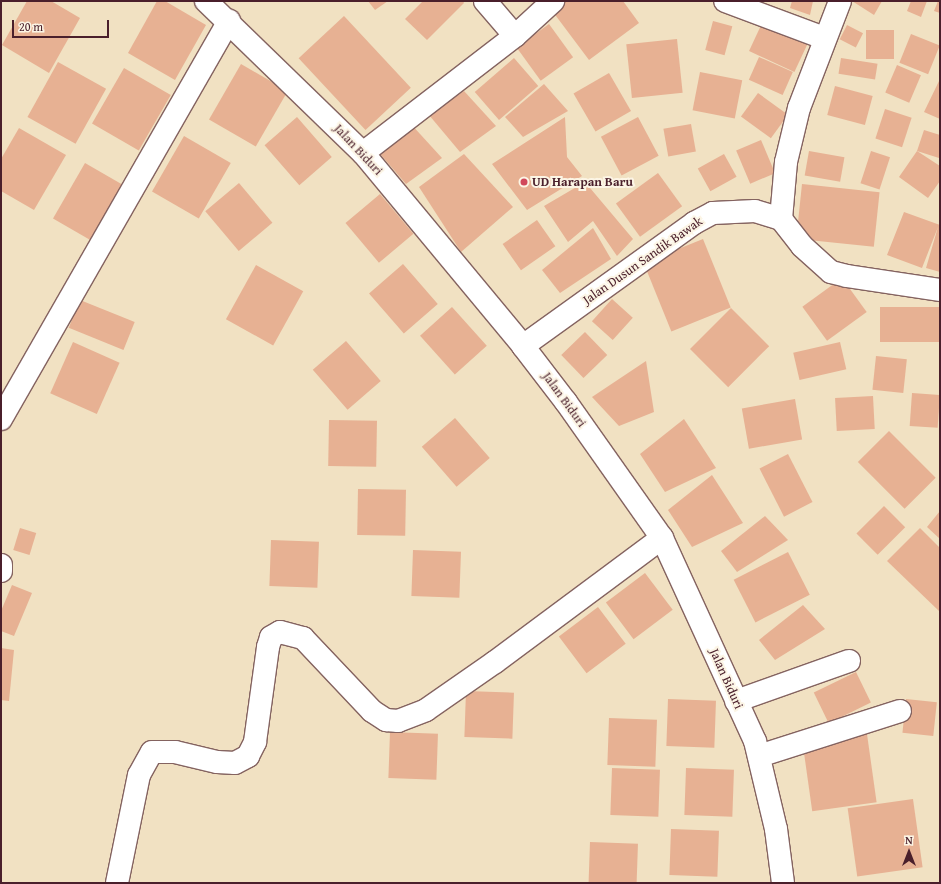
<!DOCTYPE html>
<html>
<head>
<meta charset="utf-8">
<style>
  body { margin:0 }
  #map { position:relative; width:941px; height:884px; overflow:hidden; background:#f1e1c2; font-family:"Gentium Book Plus",serif }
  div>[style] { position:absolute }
  .building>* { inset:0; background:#e7b193; transform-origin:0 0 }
  .roads { filter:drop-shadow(1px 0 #846360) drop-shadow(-1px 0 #846360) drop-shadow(0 1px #846360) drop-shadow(0 -1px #846360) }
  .minor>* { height:22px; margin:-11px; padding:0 11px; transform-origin:11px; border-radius:11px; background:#fff }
  .dots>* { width:11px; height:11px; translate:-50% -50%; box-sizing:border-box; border:2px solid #fcf5e5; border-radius:50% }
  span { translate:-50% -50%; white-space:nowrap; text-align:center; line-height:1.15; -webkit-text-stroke:4px #fcf5e5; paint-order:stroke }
  .street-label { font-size:13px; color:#4a1f2b }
  .poi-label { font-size:13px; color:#4a1f2b; font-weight:700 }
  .left { translate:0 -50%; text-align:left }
  .frame { position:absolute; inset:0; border:2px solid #4a1f2b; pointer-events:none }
  .north { position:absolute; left:889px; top:832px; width:40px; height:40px; -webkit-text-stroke:3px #fcf5e5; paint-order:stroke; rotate:0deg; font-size:11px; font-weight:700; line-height:16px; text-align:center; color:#4a1f2b }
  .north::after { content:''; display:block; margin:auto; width:14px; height:18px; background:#4a1f2b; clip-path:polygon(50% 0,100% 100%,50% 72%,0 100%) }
  .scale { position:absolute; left:12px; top:20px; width:97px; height:18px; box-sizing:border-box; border:2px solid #4a1f2b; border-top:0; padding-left:5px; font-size:12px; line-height:14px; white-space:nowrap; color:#4a1f2b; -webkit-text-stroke:3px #fcf5e5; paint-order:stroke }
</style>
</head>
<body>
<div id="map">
  <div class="building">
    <i style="clip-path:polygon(27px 1px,51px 1px,80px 18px,49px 73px,2px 45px)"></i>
    <i style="clip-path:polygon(157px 1px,165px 1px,206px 25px,175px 80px,128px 53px)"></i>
    <i style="clip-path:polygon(368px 1px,388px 1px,375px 10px)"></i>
    <i style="clip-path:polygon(423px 1px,463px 1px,464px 3px,427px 40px,405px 19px)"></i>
    <i style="clip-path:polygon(560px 1px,623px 1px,639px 23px,589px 60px,550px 8px)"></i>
    <i style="clip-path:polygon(792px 1px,813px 1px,810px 15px,790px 8px)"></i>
    <i style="clip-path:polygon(852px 1px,882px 1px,874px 15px)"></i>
    <i style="clip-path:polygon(911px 1px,927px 1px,921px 17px,907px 11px)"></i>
    <i style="clip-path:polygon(938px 1px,940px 1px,940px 13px,934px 11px)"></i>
    <i style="left:344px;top:16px;width:98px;height:62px;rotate:47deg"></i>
    <i style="left:713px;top:21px;width:20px;height:30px;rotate:15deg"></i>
    <i style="left:763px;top:21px;width:50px;height:33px;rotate:25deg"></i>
    <i style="left:549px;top:24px;width:41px;height:40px;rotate:54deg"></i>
    <i style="left:847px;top:25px;width:18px;height:16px;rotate:27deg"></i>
    <i style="left:866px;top:30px;width:28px;height:29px"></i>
    <i style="left:911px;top:34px;width:31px;height:31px;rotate:22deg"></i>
    <i style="left:677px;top:39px;width:54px;height:51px;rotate:84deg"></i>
    <i style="left:759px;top:57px;width:37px;height:25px;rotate:24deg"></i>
    <i style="left:514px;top:58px;width:37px;height:52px;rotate:49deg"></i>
    <i style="left:841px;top:58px;width:37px;height:16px;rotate:9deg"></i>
    <i style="left:58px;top:62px;width:55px;height:63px;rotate:29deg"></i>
    <i style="left:241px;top:64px;width:54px;height:64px;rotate:30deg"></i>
    <i style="left:897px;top:65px;width:26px;height:30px;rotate:23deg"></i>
    <i style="left:124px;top:68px;width:54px;height:64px;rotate:30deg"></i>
    <i style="left:700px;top:72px;width:43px;height:39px;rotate:11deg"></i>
    <i style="left:609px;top:73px;width:44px;height:41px;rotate:60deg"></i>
    <i style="clip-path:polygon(940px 79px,940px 119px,924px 112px)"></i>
    <i style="clip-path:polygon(544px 84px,568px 111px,523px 137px,505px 117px)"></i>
    <i style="left:835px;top:86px;width:39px;height:30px;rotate:15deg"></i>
    <i style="clip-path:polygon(464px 91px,496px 126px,460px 152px,429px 115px)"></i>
    <i style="left:758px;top:93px;width:37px;height:29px;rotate:36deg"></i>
    <i style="left:885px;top:109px;width:28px;height:31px;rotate:18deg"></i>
    <i style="left:297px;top:117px;width:53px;height:43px;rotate:49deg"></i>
    <i style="clip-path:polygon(565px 117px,567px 157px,582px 176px,527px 210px,492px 164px)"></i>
    <i style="left:638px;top:117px;width:44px;height:42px;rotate:62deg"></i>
    <i style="clip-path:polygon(410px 123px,442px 158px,406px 184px,375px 148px)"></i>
    <i style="left:691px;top:124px;width:28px;height:28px;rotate:80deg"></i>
    <i style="clip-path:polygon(19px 128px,66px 155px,34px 210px,1px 191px,1px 159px)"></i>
    <i style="clip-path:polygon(924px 130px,940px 135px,939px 158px,917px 151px)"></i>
    <i style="left:184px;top:136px;width:54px;height:64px;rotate:30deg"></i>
    <i style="left:761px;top:140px;width:36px;height:27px;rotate:67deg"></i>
    <i style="left:809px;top:151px;width:36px;height:25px;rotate:10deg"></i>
    <i style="left:871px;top:151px;width:20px;height:34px;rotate:18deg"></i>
    <i style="clip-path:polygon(917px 151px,940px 166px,940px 181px,928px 198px,899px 177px)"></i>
    <i style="clip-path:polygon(464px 154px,513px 207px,461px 252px,419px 187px)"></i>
    <i style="left:724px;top:154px;width:26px;height:30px;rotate:61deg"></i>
    <i style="left:85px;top:163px;width:54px;height:64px;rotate:30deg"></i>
    <i style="left:658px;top:173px;width:41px;height:52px;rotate:54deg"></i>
    <i style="clip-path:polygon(585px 182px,633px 239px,617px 256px,593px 221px,568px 242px,544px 206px)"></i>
    <i style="left:239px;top:183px;width:52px;height:44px;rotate:50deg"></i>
    <i style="left:802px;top:184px;width:78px;height:55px;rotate:6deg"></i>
    <i style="left:380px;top:194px;width:52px;height:45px;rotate:50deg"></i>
    <i style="clip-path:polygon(904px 212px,940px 225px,940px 272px,926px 268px,938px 227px,922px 268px,887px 255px)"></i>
    <i style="left:537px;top:220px;width:32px;height:42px;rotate:55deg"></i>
    <i style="clip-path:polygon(593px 228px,611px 259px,560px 293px,542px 270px)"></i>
    <i style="left:703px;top:239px;width:74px;height:64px;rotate:68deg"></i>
    <i style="left:403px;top:264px;width:53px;height:45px;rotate:49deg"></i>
    <i style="left:256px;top:265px;width:54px;height:62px;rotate:29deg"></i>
    <i style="left:842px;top:278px;width:42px;height:49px;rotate:54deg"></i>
    <i style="left:612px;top:299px;width:28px;height:30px;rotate:42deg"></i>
    <i style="left:80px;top:300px;width:59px;height:30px;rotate:22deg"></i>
    <i style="left:452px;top:307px;width:52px;height:43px;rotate:48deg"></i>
    <i style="left:940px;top:307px;width:35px;height:60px;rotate:90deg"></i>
    <i style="left:731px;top:308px;width:54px;height:58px;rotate:45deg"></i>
    <i style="left:585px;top:332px;width:32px;height:33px;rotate:46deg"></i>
    <i style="left:346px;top:341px;width:53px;height:44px;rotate:49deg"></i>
    <i style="left:73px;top:342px;width:51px;height:56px;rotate:24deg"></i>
    <i style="left:840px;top:342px;width:28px;height:48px;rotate:77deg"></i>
    <i style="left:876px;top:356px;width:31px;height:34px;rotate:6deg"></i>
    <i style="clip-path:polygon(646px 361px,654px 412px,619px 426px,592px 397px)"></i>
    <i style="left:912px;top:393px;width:28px;height:33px;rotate:4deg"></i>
    <i style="left:873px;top:396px;width:33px;height:38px;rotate:87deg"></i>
    <i style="left:795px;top:399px;width:41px;height:54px;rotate:80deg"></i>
    <i style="left:455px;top:418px;width:53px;height:44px;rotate:49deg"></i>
    <i style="clip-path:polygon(684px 419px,716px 468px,665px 492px,640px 454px)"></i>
    <i style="left:329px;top:420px;width:48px;height:46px;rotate:1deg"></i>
    <i style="left:889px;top:431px;width:66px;height:44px;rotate:45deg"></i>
    <i style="left:788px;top:454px;width:54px;height:32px;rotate:63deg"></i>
    <i style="clip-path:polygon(712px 475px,743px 523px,692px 547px,668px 510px)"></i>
    <i style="left:358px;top:489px;width:48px;height:46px;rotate:1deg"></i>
    <i style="left:884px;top:506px;width:30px;height:39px;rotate:45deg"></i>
    <i style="clip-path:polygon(940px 511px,940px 539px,927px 527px)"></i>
    <i style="clip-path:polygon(765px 516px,788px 540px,737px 572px,721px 551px)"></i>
    <i style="left:20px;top:528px;width:17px;height:23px;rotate:17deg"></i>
    <i style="clip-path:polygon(920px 528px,940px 548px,939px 611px,887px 561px)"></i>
    <i style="left:271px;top:540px;width:48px;height:46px;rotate:2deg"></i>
    <i style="left:413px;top:550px;width:48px;height:46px;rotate:2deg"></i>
    <i style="left:788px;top:552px;width:48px;height:61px;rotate:63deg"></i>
    <i style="left:645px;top:573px;width:46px;height:49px;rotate:53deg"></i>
    <i style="clip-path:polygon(12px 585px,32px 593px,14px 636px,1px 631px,1px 611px)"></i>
    <i style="clip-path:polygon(803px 605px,825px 629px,775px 660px,759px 640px)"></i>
    <i style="left:598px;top:607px;width:46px;height:49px;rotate:53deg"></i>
    <i style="clip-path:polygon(1px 648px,14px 650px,9px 701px,1px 700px)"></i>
    <i style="left:856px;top:672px;width:34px;height:47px;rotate:64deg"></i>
    <i style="left:466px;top:691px;width:48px;height:46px;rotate:2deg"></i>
    <i style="left:668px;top:699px;width:48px;height:47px;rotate:2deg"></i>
    <i style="left:906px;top:699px;width:31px;height:34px;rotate:6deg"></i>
    <i style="left:609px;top:718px;width:48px;height:47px;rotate:2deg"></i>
    <i style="left:390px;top:732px;width:48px;height:46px;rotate:2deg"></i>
    <i style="left:867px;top:734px;width:69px;height:65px;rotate:82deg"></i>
    <i style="left:612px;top:768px;width:48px;height:47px;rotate:2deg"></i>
    <i style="left:686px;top:768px;width:48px;height:47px;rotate:2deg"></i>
    <i style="left:913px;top:799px;width:69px;height:66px;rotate:82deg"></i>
    <i style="left:671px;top:829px;width:48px;height:46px;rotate:2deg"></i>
    <i style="left:590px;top:842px;width:48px;height:41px;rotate:2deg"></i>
  </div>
  <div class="roads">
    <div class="minor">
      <i style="left:206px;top:1px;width:219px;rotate:44.1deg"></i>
      <i style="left:363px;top:153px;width:251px;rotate:50.3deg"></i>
      <i style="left:523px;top:346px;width:71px;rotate:52.5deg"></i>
      <i style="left:566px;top:402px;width:166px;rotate:54.8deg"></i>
      <i style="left:662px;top:538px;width:223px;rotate:65.4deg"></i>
      <i style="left:755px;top:741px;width:90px;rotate:76.6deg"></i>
      <i style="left:776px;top:829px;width:54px;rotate:82.6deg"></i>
      <i style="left:485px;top:1px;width:46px;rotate:49.4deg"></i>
      <i style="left:725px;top:1px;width:106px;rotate:20.5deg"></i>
      <i style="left:363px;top:153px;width:192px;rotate:-37.6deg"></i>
      <i style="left:515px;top:36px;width:52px;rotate:-42.6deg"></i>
      <i style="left:781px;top:219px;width:57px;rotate:-85deg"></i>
      <i style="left:786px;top:162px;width:56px;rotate:-76.5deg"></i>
      <i style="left:799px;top:108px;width:115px;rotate:-69deg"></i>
      <i style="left:523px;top:346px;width:211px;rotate:-35.7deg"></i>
      <i style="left:694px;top:223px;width:21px;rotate:-28deg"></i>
      <i style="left:713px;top:213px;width:42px;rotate:-2.7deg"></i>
      <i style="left:755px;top:211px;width:27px;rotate:17deg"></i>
      <i style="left:781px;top:219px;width:34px;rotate:52deg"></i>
      <i style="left:802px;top:246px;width:39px;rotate:42deg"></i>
      <i style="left:831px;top:272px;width:16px;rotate:14deg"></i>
      <i style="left:847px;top:276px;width:94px;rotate:8.6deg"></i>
      <i style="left:1px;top:419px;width:459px;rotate:-60.2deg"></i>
      <i style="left:1px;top:565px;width:6px;rotate:90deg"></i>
      <i style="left:736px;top:701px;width:120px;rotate:-19.5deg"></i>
      <i style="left:759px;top:756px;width:148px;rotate:-17.7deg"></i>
      <i style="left:117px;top:883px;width:110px;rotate:-78.5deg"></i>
      <i style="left:139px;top:775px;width:26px;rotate:-61deg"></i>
      <i style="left:152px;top:752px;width:23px"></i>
      <i style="left:175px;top:752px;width:43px;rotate:13.4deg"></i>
      <i style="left:217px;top:762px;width:18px;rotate:3deg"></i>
      <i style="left:235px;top:763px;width:15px;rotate:-28deg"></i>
      <i style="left:248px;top:756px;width:16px;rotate:-63deg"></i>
      <i style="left:255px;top:742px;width:96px;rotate:-82.2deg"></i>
      <i style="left:268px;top:647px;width:10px;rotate:-73deg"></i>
      <i style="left:271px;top:637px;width:10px;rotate:-29deg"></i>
      <i style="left:280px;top:632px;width:24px;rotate:15deg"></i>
      <i style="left:303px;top:638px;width:100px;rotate:46.6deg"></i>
      <i style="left:372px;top:711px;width:17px;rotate:33deg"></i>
      <i style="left:386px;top:720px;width:12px;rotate:5deg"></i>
      <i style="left:398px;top:721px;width:30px;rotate:-21deg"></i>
      <i style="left:426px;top:710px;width:84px;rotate:-34.8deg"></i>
      <i style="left:495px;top:662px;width:208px;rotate:-36.6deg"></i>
    </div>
  </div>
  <div class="dots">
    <i style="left:524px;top:182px;background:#d1495b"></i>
  </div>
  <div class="street-label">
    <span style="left:358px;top:150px;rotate:47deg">Jalan Biduri</span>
    <span style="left:643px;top:261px;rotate:-35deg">Jalan Dusun Sandik Bawak</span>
    <span style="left:564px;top:400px;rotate:54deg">Jalan Biduri</span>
    <span style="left:726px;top:679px;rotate:66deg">Jalan Biduri</span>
  </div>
  <div class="poi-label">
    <span class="left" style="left:532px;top:182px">UD Harapan Baru</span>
  </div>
  <div class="frame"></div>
  <div class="north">N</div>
  <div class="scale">20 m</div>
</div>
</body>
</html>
